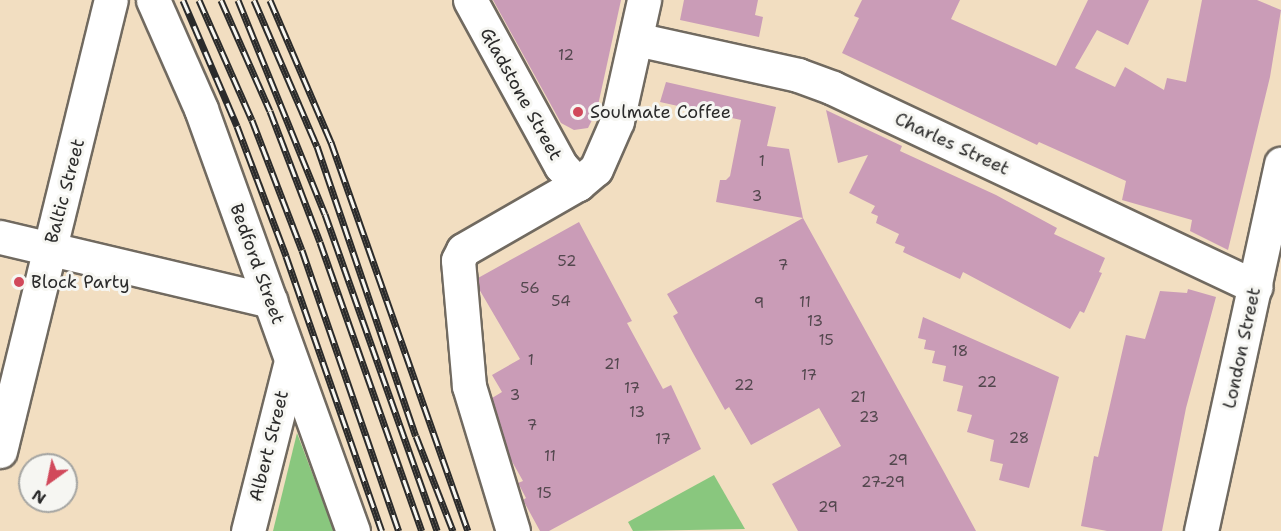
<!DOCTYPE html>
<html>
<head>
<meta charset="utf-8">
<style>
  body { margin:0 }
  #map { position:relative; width:1281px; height:531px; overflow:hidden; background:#f2dec1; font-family:"Shantell Sans",sans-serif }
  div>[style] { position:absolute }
  .green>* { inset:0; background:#89c77e }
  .building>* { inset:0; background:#ca9cb7 }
  .roads { filter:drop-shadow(2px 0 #716a60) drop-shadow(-2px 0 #716a60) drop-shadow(0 2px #716a60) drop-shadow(0 -2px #716a60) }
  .minor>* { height:33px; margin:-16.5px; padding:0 16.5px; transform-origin:16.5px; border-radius:16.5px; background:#fff }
  .rail>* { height:7px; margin-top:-3.5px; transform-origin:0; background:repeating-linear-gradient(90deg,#f6f6f2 0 14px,#2b2b2b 0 28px); box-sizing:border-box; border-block:2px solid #2b2b2b }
  .dots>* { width:16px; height:16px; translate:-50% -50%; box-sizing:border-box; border:3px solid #f6f6f2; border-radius:50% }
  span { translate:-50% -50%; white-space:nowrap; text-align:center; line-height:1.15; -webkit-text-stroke:6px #f6f6f2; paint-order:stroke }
  .number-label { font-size:15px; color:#53474e }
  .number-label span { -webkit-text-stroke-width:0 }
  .street-label { font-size:18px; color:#2b2b2b }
  .poi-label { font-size:18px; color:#2b2b2b }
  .left { translate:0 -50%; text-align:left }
  .north { position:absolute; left:18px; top:453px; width:60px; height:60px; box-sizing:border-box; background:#f6f6f2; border:2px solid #a5a5a2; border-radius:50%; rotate:213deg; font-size:16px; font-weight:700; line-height:24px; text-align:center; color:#2b2b2b }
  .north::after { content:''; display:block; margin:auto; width:21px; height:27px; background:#d1495b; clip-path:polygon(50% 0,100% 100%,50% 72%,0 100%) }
</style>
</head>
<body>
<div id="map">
  <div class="green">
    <i style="clip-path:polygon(297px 433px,334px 531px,273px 531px)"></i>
    <i style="clip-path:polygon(714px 475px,745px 529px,633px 531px,628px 522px)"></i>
  </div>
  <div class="building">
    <i style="clip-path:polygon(493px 0,621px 0,597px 110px,588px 128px,574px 130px,561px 123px)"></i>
    <i style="clip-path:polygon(684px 0,758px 0,755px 15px,763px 17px,759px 37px,680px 20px)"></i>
    <i style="clip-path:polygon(862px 0,960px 0,951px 19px,1056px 66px,1088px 0,1149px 0,1128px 45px,1097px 30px,1075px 68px,1115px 87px,1125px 67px,1164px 90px,1167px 78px,1186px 82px,1202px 0,1257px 0,1281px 10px,1270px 77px,1228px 250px,1190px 231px,1192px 220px,1122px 200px,1126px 181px,1039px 142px,1037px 145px,842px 53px,859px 18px,854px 16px)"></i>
    <i style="clip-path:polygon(666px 82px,776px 107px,767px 146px,789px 149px,803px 218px,716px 202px,720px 180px,726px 180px,730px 176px,741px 120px,660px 102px)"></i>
    <i style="clip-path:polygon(826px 110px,902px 146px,900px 151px,996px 195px,1057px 228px,1054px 234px,1105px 258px,1099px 272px,1102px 273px,1084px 313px,1080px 311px,1070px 329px,963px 272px,960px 279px,903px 252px,905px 247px,895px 243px,899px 234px,876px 223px,878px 216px,871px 213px,875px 206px,849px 193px,868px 155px,838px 163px)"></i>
    <i style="clip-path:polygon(803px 218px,944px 472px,976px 531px,798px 531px,772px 484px,841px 446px,819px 408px,751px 445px,729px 407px,725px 410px,693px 353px,673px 316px,678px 313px,667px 294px)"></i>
    <i style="clip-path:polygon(579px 222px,632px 321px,627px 323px,663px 389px,671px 385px,701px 449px,549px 531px,540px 531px,523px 500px,526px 498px,518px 483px,523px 481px,510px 458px,492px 398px,502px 392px,492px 375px,520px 359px,479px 289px,478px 278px)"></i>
    <i style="clip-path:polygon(1188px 289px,1216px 297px,1186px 408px,1162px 531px,1107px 531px,1081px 526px,1094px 456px,1098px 457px,1126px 335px,1145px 339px,1160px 291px,1187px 293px)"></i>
    <i style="clip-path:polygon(923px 317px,1059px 377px,1029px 488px,999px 480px,1003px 464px,990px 461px,994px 440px,967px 432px,972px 415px,957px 411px,963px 386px,943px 381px,946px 366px,932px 363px,935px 351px,924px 349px,926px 340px,918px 338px)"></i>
  </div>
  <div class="roads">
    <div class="minor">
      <i style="left:153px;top:0;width:119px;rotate:66.2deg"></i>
      <i style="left:201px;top:109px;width:449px;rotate:70.2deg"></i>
      <i style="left:470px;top:0;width:189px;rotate:61.3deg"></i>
      <i style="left:561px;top:166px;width:25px;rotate:47deg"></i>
      <i style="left:636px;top:39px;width:166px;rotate:12.5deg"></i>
      <i style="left:798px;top:75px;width:37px;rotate:20deg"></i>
      <i style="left:833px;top:88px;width:467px;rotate:25.2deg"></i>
      <i style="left:0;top:237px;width:278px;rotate:13.3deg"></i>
      <i style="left:0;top:451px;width:464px;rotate:-76.2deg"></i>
      <i style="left:248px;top:531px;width:175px;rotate:-75.8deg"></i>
      <i style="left:513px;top:531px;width:152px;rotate:-106.9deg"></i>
      <i style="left:469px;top:386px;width:126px;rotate:-95deg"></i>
      <i style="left:458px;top:260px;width:11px;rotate:-63deg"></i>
      <i style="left:463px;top:250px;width:133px;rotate:-29.9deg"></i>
      <i style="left:578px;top:184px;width:23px;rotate:-40deg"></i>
      <i style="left:596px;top:169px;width:52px;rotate:-66.4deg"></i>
      <i style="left:617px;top:121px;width:124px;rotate:-77.4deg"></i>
      <i style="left:1201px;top:531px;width:376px;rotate:-77.7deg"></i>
    </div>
  </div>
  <div class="rail">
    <i style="left:183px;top:0;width:137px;rotate:66.8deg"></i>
    <i style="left:237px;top:126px;width:139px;rotate:69.3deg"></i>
    <i style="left:286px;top:256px;width:291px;rotate:70.8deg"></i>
    <i style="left:199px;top:0;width:131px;rotate:66.2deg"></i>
    <i style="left:252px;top:120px;width:139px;rotate:69deg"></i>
    <i style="left:302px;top:250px;width:297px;rotate:71deg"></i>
    <i style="left:221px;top:0;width:121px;rotate:66.2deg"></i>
    <i style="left:270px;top:111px;width:140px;rotate:69.1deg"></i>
    <i style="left:320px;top:242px;width:306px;rotate:70.6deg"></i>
    <i style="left:238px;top:0;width:231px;rotate:67.9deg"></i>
    <i style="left:325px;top:214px;width:336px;rotate:70.5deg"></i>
    <i style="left:254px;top:0;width:159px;rotate:66.7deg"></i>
    <i style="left:317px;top:146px;width:306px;rotate:71.2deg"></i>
    <i style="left:416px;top:436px;width:102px;rotate:68.7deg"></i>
    <i style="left:270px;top:0;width:155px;rotate:66.8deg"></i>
    <i style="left:331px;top:142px;width:412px;rotate:70.6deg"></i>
  </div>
  <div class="dots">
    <i style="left:578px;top:112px;background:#d1495b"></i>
    <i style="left:19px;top:282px;background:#d1495b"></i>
  </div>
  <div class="number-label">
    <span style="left:566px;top:56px">12</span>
    <span style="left:762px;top:162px">1</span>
    <span style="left:757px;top:197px">3</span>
    <span style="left:567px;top:262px">52</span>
    <span style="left:783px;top:266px">7</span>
    <span style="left:530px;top:289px">56</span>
    <span style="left:561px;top:302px">54</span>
    <span style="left:805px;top:303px">11</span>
    <span style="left:759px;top:304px">9</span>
    <span style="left:815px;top:322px">13</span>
    <span style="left:826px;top:341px">15</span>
    <span style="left:960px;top:352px">18</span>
    <span style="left:531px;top:361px">1</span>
    <span style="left:612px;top:365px">21</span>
    <span style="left:809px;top:376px">17</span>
    <span style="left:987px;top:383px">22</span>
    <span style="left:744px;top:386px">22</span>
    <span style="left:632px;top:389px">17</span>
    <span style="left:515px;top:396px">3</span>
    <span style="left:858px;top:398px">21</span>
    <span style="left:637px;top:413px">13</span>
    <span style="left:869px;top:418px">23</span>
    <span style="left:532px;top:426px">7</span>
    <span style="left:1019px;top:439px">28</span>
    <span style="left:663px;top:440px">17</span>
    <span style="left:550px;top:457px">11</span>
    <span style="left:898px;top:461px">29</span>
    <span style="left:883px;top:483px">27-29</span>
    <span style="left:544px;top:494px">15</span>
    <span style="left:828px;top:508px">29</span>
  </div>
  <div class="street-label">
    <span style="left:521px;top:94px;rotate:61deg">Gladstone Street</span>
    <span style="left:952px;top:144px;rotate:25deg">Charles Street</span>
    <span style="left:65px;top:191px;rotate:-75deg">Baltic Street</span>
    <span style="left:257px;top:264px;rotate:70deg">Bedford Street</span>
    <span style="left:1242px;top:348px;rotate:-78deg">London Street</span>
    <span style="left:269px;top:446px;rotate:-76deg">Albert Street</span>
  </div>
  <div class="poi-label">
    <span class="left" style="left:590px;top:112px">Soulmate Coffee</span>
    <span class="left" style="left:31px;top:282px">Block Party</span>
  </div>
  <div class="north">N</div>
</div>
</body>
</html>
